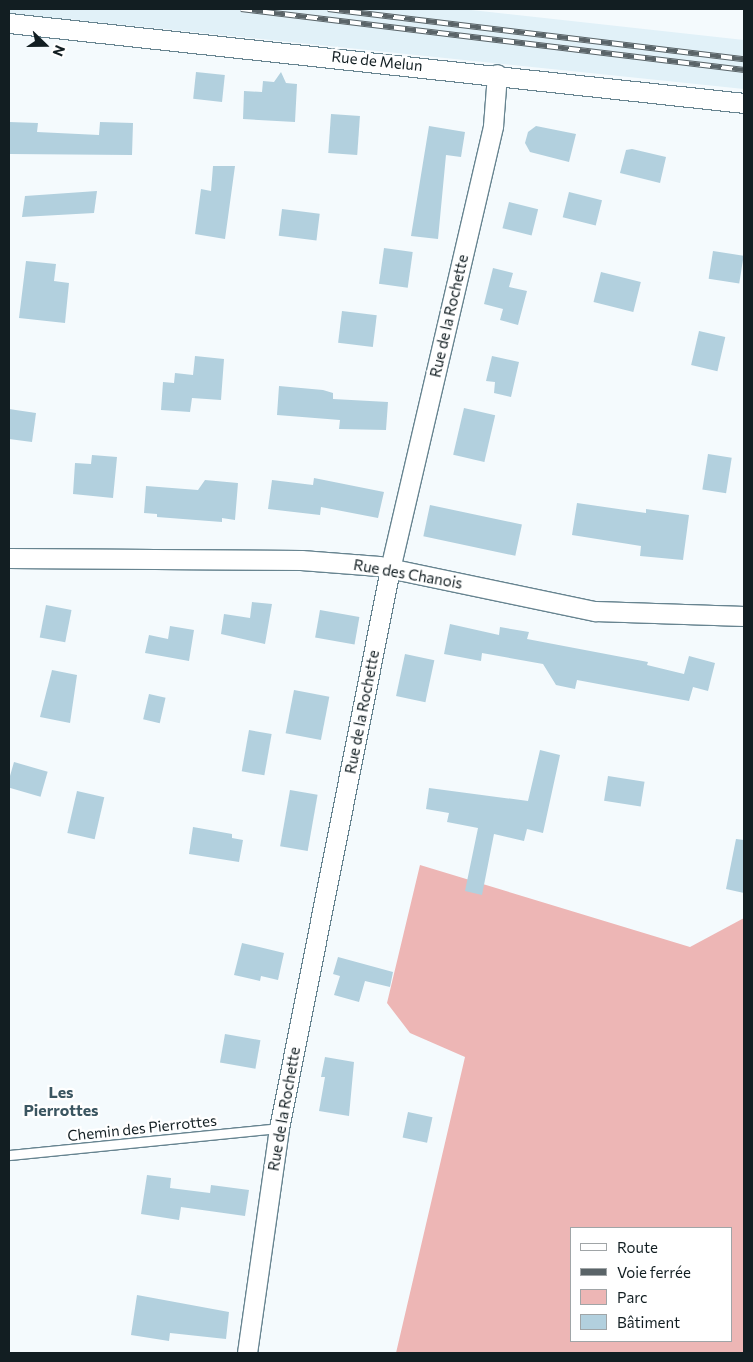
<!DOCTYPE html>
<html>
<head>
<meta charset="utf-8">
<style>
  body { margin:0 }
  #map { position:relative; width:753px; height:1362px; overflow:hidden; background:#f4fafd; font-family:Commissioner,sans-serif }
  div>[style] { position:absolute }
  .built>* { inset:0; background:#e1f1f8 }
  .green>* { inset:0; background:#edb6b5 }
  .building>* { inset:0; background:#b2d0de; transform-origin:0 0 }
  .roads { filter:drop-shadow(1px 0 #678490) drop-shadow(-1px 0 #678490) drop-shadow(0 1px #678490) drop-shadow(0 -1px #678490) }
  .lane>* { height:9px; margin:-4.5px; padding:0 4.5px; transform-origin:4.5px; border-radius:4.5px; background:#fff }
  .street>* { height:19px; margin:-9.5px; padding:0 9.5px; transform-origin:9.5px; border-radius:9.5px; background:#fff }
  .rail>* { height:5.5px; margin-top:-2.75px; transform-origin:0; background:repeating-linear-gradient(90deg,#fff 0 11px,#5a6468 0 22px); box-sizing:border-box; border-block:1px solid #5a6468 }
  span { translate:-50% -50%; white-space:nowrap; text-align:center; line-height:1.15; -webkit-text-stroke:4.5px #fff; paint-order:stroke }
  .street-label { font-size:15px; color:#121e22 }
  .neighbourhood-label { font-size:16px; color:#3b5661; font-weight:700 }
  .frame { position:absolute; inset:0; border:10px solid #121e22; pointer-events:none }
  .legend { position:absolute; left:570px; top:1227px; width:162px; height:115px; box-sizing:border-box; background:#fff; border:1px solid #a0a5a7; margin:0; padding:6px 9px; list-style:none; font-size:15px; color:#121e22 }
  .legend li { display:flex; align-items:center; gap:10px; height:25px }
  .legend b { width:25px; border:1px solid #a0a5a7 }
  .north { position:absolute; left:20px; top:20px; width:50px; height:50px; -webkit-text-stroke:4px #fff; paint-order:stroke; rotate:112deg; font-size:14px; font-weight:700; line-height:20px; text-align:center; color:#121e22 }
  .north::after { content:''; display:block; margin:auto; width:18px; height:22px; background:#121e22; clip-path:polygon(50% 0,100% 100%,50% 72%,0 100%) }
</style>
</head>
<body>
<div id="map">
  <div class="built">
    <i style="clip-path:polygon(9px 9px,462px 9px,744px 40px,744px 89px,9px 13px)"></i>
  </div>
  <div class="green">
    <i style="clip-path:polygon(evenodd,420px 865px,690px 947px,744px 918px,744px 1353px,396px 1353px,465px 1057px,410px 1033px,387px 1003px,420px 865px,572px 1228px,732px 1228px,732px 1341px,572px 1341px,572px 1228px)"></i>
  </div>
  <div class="building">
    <i style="left:196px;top:72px;width:29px;height:27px;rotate:6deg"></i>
    <i style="clip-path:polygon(281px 72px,286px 83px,297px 84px,295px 122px,243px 119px,244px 91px,262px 92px,263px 81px,274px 82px)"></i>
    <i style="left:331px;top:114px;width:29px;height:39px;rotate:4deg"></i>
    <i style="clip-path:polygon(9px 122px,38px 123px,37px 132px,99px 135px,100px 122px,133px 123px,132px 155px,9px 154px)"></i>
    <i style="clip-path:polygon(429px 126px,465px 132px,461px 157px,446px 155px,438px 239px,411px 236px)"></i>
    <i style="clip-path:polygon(536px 126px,576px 134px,569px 162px,530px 152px,525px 143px,528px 132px)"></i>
    <i style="clip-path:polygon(632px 149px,666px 157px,660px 183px,620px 173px,626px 150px)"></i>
    <i style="clip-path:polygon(213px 166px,235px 166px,225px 239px,195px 234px,201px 189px,211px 191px)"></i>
    <i style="clip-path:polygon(97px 191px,94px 213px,22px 217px,25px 196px)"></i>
    <i style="left:569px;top:192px;width:34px;height:26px;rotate:14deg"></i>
    <i style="left:509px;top:202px;width:30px;height:27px;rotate:14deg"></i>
    <i style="left:282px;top:209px;width:38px;height:27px;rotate:7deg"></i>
    <i style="left:384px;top:248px;width:29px;height:36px;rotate:8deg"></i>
    <i style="left:713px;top:251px;width:31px;height:28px;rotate:9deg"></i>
    <i style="clip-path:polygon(26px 261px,56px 264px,54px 281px,69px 283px,65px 323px,19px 318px)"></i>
    <i style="clip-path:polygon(493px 268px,513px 273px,509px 287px,527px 291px,518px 325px,500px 320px,503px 309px,484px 304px)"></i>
    <i style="left:601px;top:272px;width:41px;height:31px;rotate:14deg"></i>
    <i style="left:342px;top:311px;width:35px;height:32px;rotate:7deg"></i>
    <i style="left:699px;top:331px;width:27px;height:35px;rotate:13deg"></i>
    <i style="clip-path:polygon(195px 356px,224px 359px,221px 400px,192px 398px,190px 412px,161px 410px,163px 382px,174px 383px,175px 373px,193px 375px)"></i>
    <i style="clip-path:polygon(492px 356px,519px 362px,511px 397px,494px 393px,495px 382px,486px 381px)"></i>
    <i style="clip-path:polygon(279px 386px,323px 390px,333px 393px,333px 399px,388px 402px,386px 430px,339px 429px,340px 420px,277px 415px)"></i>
    <i style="left:464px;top:408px;width:32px;height:48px;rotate:13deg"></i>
    <i style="clip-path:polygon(9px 409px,36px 413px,32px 442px,9px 439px)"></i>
    <i style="left:708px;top:454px;width:24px;height:36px;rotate:9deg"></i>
    <i style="clip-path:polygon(92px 455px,117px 457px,113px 498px,73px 494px,75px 463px,91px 464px)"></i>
    <i style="clip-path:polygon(314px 478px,384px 492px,378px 518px,321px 507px,320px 515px,268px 509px,272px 480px,313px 485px)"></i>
    <i style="clip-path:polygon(205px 480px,238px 483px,235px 520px,222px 518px,222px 522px,157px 517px,157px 514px,144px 513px,146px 486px,198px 490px)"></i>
    <i style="clip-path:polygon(577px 503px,646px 513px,646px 509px,689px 515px,683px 560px,640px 556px,641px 546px,572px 535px)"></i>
    <i style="left:430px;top:505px;width:94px;height:32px;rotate:12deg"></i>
    <i style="clip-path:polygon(252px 602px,272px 604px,265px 644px,221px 634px,224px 614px,250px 618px)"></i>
    <i style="left:46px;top:605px;width:26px;height:33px;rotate:11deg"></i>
    <i style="left:320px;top:610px;width:40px;height:28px;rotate:10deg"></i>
    <i style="clip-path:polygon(450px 624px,499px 635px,500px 627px,529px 632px,527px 639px,648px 662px,647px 665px,684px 674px,689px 656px,715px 663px,708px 691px,693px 687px,689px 701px,577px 680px,575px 689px,556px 685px,543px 664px,482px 653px,481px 661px,444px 654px)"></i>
    <i style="clip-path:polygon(170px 626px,194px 630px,189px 661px,145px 653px,149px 635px,168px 639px)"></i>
    <i style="left:405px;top:654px;width:30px;height:43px;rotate:12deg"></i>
    <i style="clip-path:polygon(52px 670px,77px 675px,70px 723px,40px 717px)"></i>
    <i style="left:294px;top:690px;width:36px;height:44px;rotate:11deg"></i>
    <i style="left:149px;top:694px;width:17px;height:26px;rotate:13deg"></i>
    <i style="left:249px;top:730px;width:23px;height:42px;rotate:10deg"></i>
    <i style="clip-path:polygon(540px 750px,560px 755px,543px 833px,527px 829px,524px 841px,494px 834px,482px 895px,465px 891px,478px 828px,447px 822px,449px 813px,426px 809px,429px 788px,528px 801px)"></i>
    <i style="left:14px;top:762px;width:35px;height:26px;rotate:16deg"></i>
    <i style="left:608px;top:776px;width:37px;height:25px;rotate:9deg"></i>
    <i style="left:290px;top:790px;width:28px;height:57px;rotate:10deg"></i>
    <i style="left:77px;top:791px;width:28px;height:43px;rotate:13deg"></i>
    <i style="clip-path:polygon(193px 827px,232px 834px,232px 838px,243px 840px,239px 862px,189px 854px)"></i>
    <i style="clip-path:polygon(736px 839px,744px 840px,744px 893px,726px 889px)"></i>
    <i style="clip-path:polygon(242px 943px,284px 953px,278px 980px,261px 976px,260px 981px,234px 975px)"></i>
    <i style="clip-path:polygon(338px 957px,393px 972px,390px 987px,365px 981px,359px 1002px,334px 995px,340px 976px,333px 974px)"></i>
    <i style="left:225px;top:1034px;width:36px;height:29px;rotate:10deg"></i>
    <i style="clip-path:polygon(325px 1057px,354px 1062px,349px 1116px,319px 1111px,325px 1077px,321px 1077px)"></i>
    <i style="left:408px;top:1112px;width:25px;height:26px;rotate:12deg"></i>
    <i style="clip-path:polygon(147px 1175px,171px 1178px,170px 1188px,210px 1193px,211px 1185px,249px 1190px,245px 1216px,181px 1207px,179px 1220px,141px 1214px)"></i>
    <i style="clip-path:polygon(137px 1295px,229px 1312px,226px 1339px,170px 1333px,169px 1341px,131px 1335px)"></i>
  </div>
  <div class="roads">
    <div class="lane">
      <i style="left:9px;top:1155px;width:271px;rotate:-5.7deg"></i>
    </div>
    <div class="street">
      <i style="left:9px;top:23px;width:739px;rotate:6.21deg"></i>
      <i style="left:9px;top:558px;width:292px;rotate:0.4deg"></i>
      <i style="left:301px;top:560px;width:78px;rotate:4.4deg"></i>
      <i style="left:379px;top:566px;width:221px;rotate:11.8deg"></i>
      <i style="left:595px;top:611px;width:149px;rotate:1.9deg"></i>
      <i style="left:247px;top:1353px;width:227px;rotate:-81.9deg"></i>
      <i style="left:279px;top:1128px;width:570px;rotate:-78.77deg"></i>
      <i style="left:390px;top:569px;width:455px;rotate:-76.9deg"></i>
      <i style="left:493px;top:126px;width:52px;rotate:-85.6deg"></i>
    </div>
  </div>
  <div class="rail">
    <i style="left:241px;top:9px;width:507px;rotate:6.91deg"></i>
    <i style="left:328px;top:9px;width:419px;rotate:6.9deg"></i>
  </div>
  <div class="street-label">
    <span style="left:377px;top:61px;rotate:6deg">Rue de Melun</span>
    <span style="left:449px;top:316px;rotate:-77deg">Rue de la Rochette</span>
    <span style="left:408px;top:574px;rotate:10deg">Rue des Chanois</span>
    <span style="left:362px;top:712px;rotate:-79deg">Rue de la Rochette</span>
    <span style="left:284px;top:1109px;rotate:-80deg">Rue de la Rochette</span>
    <span style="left:142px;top:1128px;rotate:-6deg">Chemin des Pierrottes</span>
  </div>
  <div class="neighbourhood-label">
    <span style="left:61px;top:1101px">Les<br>Pierrottes</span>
  </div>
  <div class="frame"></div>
  <ul class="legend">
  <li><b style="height:6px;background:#fff"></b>Route</li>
  <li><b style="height:6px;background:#5a6468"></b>Voie ferrée</li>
  <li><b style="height:14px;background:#edb6b5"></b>Parc</li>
  <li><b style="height:14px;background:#b2d0de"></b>Bâtiment</li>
  </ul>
  <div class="north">N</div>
</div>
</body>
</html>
